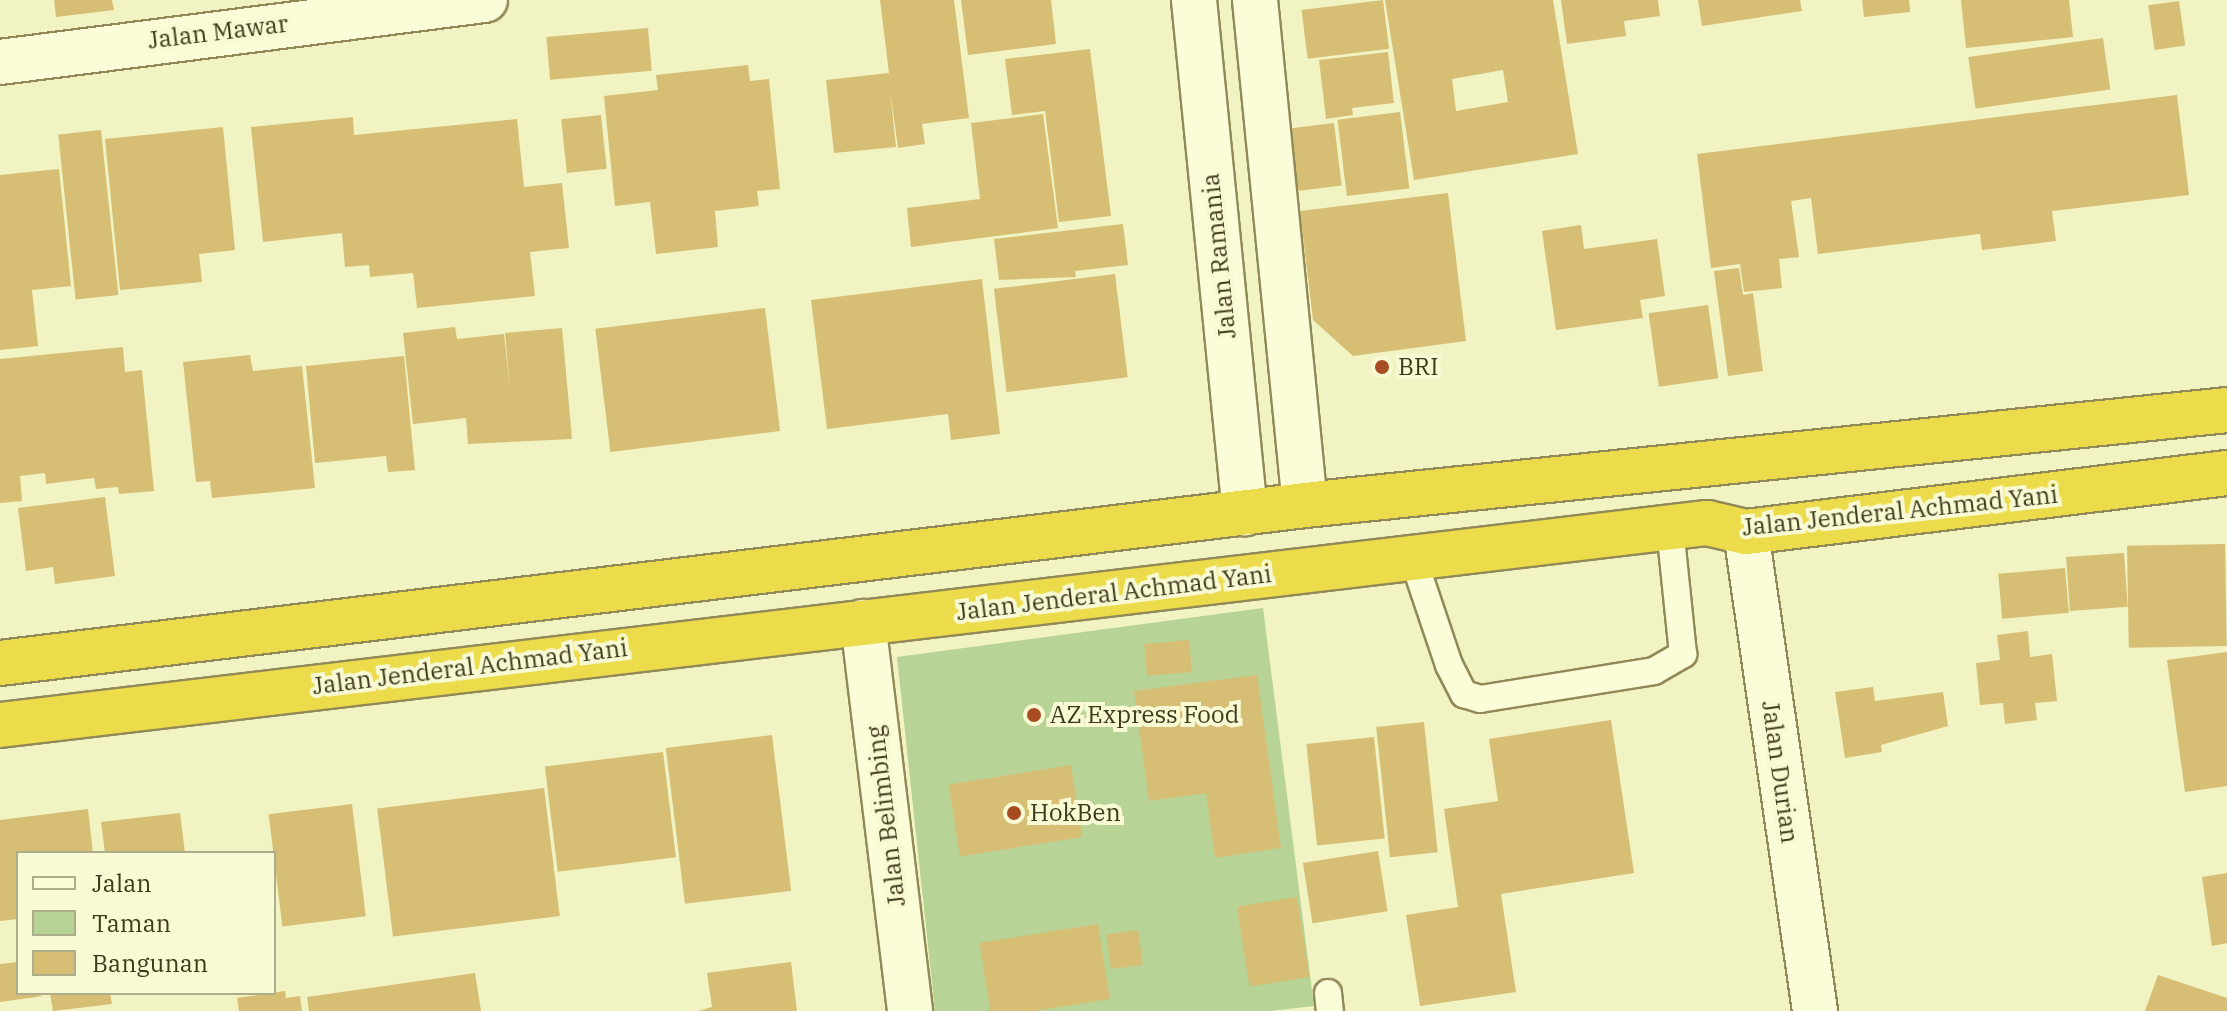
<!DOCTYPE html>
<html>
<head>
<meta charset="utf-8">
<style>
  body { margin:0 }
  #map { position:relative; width:2227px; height:1011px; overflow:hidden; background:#f1f3c3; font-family:"IBM Plex Serif",serif }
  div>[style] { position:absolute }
  .green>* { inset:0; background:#b7d396 }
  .building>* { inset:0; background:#d6be75; transform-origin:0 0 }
  .roads { filter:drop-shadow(2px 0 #918957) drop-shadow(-2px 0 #918957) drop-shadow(0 2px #918957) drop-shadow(0 -2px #918957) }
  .lane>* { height:26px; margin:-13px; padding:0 13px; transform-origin:13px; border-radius:13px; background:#fbfdd8 }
  .street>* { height:44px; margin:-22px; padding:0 22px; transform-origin:22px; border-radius:22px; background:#fbfdd8 }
  .highway>* { height:44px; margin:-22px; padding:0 22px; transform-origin:22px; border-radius:22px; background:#ecdc4b }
  .dots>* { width:22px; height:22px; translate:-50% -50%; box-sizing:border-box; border:4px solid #f8fad4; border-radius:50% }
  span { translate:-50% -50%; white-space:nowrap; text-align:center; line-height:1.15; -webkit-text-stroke:8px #f8fad4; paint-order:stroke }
  .street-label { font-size:24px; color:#3f391d }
  .poi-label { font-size:24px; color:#3f391d }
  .left { translate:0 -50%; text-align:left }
  .legend { position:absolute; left:16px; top:851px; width:260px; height:144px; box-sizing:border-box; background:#f8fad4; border:2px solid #aead8b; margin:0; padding:10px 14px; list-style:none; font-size:24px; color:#3f391d }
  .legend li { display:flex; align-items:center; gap:16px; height:40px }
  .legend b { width:40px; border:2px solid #aead8b }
</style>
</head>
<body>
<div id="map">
  <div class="green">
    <i style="clip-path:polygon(1263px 608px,1314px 1006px,1270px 1011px,935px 1011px,897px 657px)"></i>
  </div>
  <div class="building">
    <i style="clip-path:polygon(54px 0,112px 0,114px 10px,56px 17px)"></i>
    <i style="clip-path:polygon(880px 0,954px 0,969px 118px,922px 124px,925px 144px,898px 148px,890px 90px,896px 147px,834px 153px,826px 80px,889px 73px)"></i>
    <i style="clip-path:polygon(961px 0,1051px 0,1056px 44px,968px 55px)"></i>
    <i style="left:1383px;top:0;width:49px;height:82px;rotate:83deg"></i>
    <i style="clip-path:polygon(evenodd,1385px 0,1553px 0,1578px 154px,1414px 180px,1385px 0,1503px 70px,1508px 102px,1456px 111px,1452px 79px,1503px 70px)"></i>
    <i style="clip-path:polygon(1561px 0,1658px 0,1660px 16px,1624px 21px,1626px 36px,1567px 44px)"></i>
    <i style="clip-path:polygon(1698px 0,1800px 0,1802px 11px,1702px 26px)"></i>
    <i style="clip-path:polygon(1862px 0,1909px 0,1910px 12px,1864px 17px)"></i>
    <i style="clip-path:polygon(1961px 0,2069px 0,2073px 37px,1966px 48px)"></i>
    <i style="left:2179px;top:1px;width:45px;height:31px;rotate:82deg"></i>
    <i style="left:648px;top:28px;width:43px;height:102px;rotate:85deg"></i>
    <i style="left:2103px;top:38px;width:52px;height:136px;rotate:82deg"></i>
    <i style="clip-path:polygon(1090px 49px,1111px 216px,1059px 222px,1045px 111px,1012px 115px,1005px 59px)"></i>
    <i style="clip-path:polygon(1388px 52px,1394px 103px,1352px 108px,1353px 115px,1326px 119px,1319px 60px)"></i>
    <i style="clip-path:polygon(748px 65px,750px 81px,769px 79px,780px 189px,757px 191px,759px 206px,715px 211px,718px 247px,656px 254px,650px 202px,615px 206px,604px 96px,658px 90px,656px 75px)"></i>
    <i style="clip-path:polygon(2177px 95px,2189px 195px,2052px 211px,2056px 241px,1982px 250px,1980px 234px,1818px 254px,1811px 198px,1791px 201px,1799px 257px,1779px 259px,1782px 288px,1744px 292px,1740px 264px,1711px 268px,1697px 154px)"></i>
    <i style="left:1400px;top:112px;width:77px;height:63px;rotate:83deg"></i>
    <i style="clip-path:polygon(1043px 114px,1058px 228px,911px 247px,907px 208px,980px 199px,971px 123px)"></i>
    <i style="left:601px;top:115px;width:54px;height:40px;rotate:84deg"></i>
    <i style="clip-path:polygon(353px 117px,354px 135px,517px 119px,524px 187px,562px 183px,569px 248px,530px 252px,535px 296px,417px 308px,413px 273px,370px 277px,369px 265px,345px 267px,342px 233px,263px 242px,251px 127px)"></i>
    <i style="left:1334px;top:123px;width:63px;height:57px;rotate:83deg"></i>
    <i style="clip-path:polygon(223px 127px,235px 250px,199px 254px,202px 282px,120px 290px,105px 139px)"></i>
    <i style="left:101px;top:130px;width:166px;height:43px;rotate:84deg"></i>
    <i style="clip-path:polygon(59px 169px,71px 286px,32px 290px,38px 346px,0 350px,0 175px)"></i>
    <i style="clip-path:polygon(1448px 193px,1466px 341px,1353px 356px,1313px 320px,1300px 211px)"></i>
    <i style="clip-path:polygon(1123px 224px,1128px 265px,1075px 271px,1076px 277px,999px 280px,994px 239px)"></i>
    <i style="clip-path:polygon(1581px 225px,1584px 249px,1657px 239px,1665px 296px,1640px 300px,1643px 318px,1556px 330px,1542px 231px)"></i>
    <i style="clip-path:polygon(1739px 268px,1743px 295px,1753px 293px,1763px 371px,1728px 376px,1714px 271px)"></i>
    <i style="left:1115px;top:274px;width:104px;height:122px;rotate:83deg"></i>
    <i style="clip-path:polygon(982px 279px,1000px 434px,951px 440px,948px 414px,827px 429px,811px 300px)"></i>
    <i style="left:1708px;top:305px;width:74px;height:60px;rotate:82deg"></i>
    <i style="left:765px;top:308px;width:124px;height:171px;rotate:83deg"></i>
    <i style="clip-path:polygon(455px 327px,457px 339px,504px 334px,510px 388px,505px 333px,562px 328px,572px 439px,468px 444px,466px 418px,413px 424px,403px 333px)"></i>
    <i style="clip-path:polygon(123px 347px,125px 372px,142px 370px,154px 491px,119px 494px,118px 487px,96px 489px,94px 478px,46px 484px,45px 473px,20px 476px,22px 501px,0 503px,0 359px)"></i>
    <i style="clip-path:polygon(250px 355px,253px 371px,302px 366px,315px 488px,212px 498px,210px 481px,196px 482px,183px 362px)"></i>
    <i style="clip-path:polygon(404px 356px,415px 470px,388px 472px,386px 456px,315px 463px,306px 366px)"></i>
    <i style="clip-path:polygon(105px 497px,115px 576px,55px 584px,53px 567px,26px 571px,18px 508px)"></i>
    <i style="left:2225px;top:544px;width:102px;height:98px;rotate:89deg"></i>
    <i style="left:2124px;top:553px;width:54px;height:58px;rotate:86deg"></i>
    <i style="left:2065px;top:568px;width:45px;height:67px;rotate:85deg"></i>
    <i style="clip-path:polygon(2028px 631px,2030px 657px,2052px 654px,2057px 701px,2035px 703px,2037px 720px,2005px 724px,2003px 703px,1980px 705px,1976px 663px,2000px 660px,1997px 635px)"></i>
    <i style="left:1189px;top:640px;width:32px;height:45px;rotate:85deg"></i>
    <i style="clip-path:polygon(2227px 652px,2227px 786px,2185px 792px,2167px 660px)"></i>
    <i style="clip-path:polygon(1257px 675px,1281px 848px,1215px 858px,1206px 793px,1149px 801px,1134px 691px)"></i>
    <i style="clip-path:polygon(1873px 687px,1875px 701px,1943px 692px,1948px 726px,1881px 745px,1882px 752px,1845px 758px,1835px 692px)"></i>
    <i style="clip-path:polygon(1611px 720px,1634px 873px,1501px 894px,1516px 992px,1420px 1006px,1406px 915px,1458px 907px,1444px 809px,1498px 801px,1489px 739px)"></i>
    <i style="left:1424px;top:722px;width:131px;height:48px;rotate:84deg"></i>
    <i style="left:772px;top:735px;width:157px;height:107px;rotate:83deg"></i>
    <i style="left:1374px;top:737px;width:102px;height:68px;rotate:84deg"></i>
    <i style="left:663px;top:752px;width:106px;height:119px;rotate:83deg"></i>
    <i style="left:1071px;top:765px;width:73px;height:124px;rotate:81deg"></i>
    <i style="left:544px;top:788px;width:129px;height:168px;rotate:83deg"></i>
    <i style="left:352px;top:804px;width:113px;height:84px;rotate:83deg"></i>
    <i style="clip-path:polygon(88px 809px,93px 853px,18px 853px,18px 919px,0 921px,0 820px)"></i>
    <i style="clip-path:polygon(180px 813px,185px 853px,105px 853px,101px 822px)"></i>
    <i style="left:1378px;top:851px;width:61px;height:76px;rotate:81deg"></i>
    <i style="clip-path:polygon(2227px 873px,2227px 943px,2212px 946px,2202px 877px)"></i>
    <i style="left:1297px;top:897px;width:81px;height:61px;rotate:81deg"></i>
    <i style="left:1098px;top:924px;width:76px;height:120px;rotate:81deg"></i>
    <i style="left:1138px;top:930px;width:35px;height:32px;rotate:82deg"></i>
    <i style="clip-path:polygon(18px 962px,18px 993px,44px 996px,0 1002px,0 964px)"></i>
    <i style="clip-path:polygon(791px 962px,797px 1011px,698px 1011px,712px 1007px,707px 973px)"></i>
    <i style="clip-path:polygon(475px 973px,481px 1011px,309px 1011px,307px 997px)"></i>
    <i style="clip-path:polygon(2158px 975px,2227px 998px,2227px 1011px,2145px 1011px)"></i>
    <i style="clip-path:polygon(285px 991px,286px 998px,300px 996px,302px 1011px,239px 1011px,237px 998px)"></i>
    <i style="clip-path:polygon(50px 993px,110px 993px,112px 1004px,53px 1011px)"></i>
  </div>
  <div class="roads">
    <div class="lane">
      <i style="left:1413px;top:558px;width:113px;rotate:71.4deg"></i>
      <i style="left:1449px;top:665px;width:33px;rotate:63deg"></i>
      <i style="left:1464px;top:694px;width:17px;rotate:17deg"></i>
      <i style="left:1480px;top:699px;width:176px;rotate:-9.1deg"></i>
      <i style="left:1654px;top:671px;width:34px;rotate:-30deg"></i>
      <i style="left:1683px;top:654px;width:127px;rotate:-95.9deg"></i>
      <i style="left:1328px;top:993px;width:18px;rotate:84deg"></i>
    </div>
    <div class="street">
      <i style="left:1194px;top:0;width:516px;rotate:84.32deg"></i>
      <i style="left:1255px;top:0;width:507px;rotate:84.35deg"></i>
      <i style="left:0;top:62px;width:489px;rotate:-7.3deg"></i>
      <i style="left:1746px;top:532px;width:484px;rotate:81.8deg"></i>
      <i style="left:863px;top:622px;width:392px;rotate:83.1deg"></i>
    </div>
    <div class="highway">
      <i style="left:0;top:663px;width:1315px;rotate:-6.9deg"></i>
      <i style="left:1305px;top:505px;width:927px;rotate:-5.88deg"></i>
      <i style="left:0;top:725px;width:1719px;rotate:-6.75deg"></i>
      <i style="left:1707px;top:523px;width:40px;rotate:13deg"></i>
      <i style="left:1746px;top:532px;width:485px;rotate:-7deg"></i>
    </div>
  </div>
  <div class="dots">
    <i style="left:1382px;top:367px;background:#a74c20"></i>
    <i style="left:1034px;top:715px;background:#a74c20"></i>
    <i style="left:1014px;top:813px;background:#a74c20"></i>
  </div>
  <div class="street-label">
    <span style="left:218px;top:32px;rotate:-7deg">Jalan Mawar</span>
    <span style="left:1219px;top:256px;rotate:-96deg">Jalan Ramania</span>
    <span style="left:1900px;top:511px;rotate:-6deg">Jalan Jenderal Achmad Yani</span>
    <span style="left:1114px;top:593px;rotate:-7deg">Jalan Jenderal Achmad Yani</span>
    <span style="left:470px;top:667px;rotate:-7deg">Jalan Jenderal Achmad Yani</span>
    <span style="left:1780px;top:772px;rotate:82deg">Jalan Durian</span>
    <span style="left:886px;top:816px;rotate:-97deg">Jalan Belimbing</span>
  </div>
  <div class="poi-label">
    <span class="left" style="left:1398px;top:367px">BRI</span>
    <span class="left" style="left:1050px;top:715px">AZ Express Food</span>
    <span class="left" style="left:1030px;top:813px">HokBen</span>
  </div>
  <ul class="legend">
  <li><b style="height:10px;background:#fbfdd8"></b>Jalan</li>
  <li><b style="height:22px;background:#b7d396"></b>Taman</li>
  <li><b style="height:22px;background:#d6be75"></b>Bangunan</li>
  </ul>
</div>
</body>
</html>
